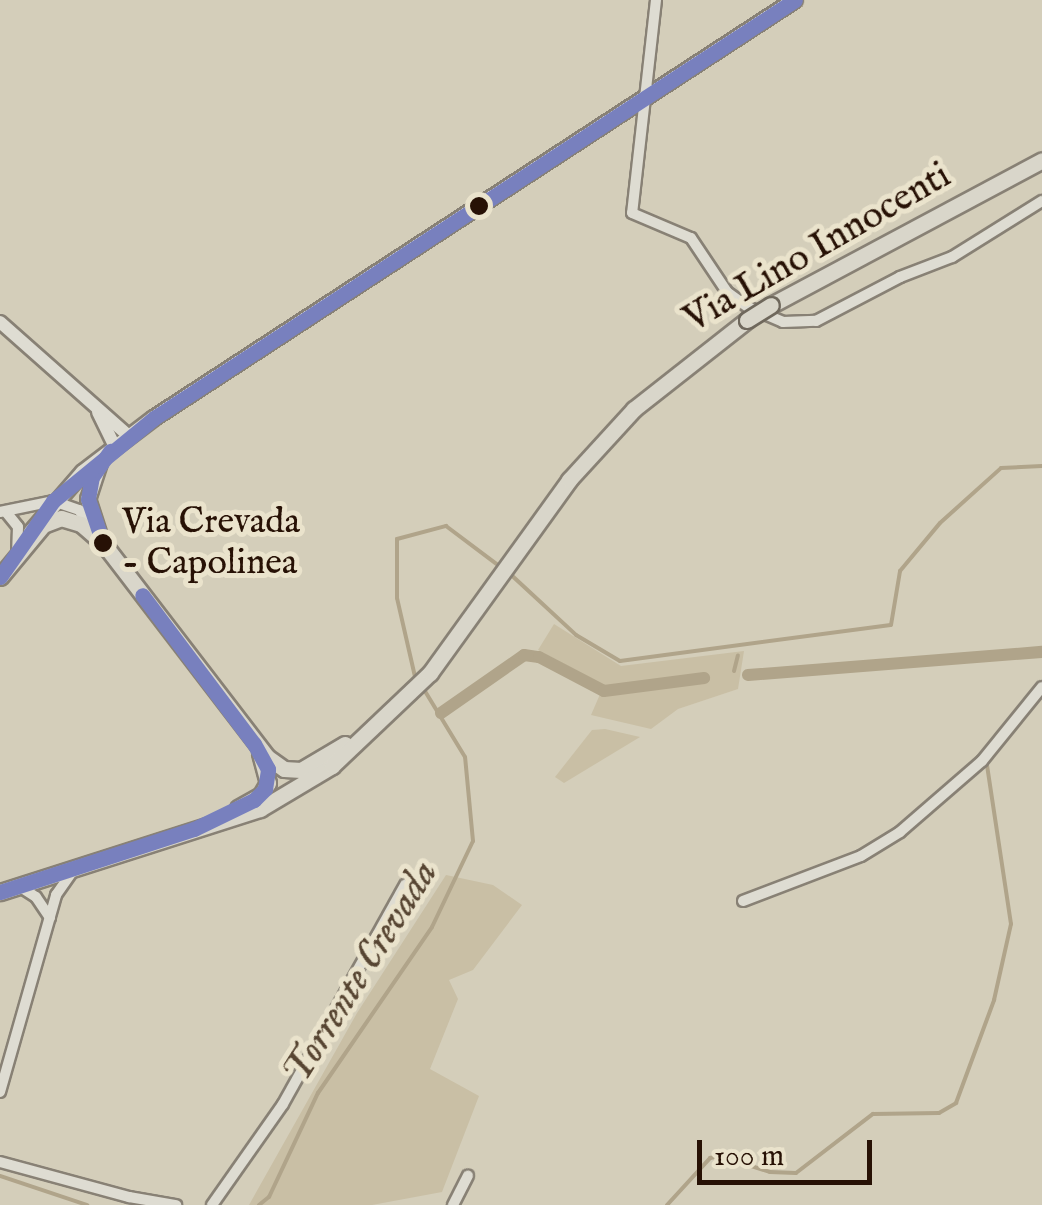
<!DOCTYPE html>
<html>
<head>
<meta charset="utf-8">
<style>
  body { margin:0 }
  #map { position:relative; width:1042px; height:1205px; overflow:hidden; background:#d4ceba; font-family:"IM FELL English",serif }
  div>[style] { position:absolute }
  .green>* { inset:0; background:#c9bfa5 }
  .stream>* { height:4px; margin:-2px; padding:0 2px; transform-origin:2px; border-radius:2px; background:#b0a48a }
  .canal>* { height:12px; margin:-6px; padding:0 6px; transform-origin:6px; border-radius:6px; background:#b0a48a }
  .roads { filter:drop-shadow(2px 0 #888175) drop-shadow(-2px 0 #888175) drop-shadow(0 2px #888175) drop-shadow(0 -2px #888175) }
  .minor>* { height:10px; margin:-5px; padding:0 5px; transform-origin:5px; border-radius:5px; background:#dedcd2 }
  .tertiary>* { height:12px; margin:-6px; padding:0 6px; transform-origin:6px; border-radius:6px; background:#dedcd2 }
  .secondary>* { height:14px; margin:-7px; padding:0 7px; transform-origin:7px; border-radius:7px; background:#dedcd2 }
  .primary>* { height:15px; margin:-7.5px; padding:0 7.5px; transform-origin:7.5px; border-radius:7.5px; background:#d9d6ca }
  .bridges { filter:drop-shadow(2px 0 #6f685c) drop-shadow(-2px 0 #6f685c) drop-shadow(0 2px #6f685c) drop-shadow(0 -2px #6f685c) }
  .primary-bridge>* { height:15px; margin:-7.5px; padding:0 7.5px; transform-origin:7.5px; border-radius:7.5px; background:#d9d6ca }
  .bus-1>* { height:15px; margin:-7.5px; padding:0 7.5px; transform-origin:7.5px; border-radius:7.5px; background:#7880be }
  .dots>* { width:28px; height:28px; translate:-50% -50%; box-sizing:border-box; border:5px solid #eae3cc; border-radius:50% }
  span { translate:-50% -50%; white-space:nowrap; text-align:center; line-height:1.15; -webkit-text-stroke:10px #eae3cc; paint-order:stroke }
  .bus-label { font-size:36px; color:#271105 }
  .left { translate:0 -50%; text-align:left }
  .street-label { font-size:38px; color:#271105 }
  .water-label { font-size:40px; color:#574532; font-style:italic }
  .scale { position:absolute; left:697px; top:1140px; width:175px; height:45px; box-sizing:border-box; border:5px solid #271105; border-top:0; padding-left:12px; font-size:30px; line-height:35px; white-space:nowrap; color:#271105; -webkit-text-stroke:8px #eae3cc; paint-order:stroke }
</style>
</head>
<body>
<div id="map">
  <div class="green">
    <i style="clip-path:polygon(554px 624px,621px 666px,744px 651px,738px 689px,678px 709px,651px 729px,591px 715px,604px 685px,538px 650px)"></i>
    <i style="clip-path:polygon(605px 729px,640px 737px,564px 783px,555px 777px,592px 730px)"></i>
    <i style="clip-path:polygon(446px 875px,493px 885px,522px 905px,473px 970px,449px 980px,458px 999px,430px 1069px,479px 1096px,442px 1192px,372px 1205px,249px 1205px,357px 1013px)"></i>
  </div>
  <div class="stream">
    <i style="left:507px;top:571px;width:94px;rotate:42.8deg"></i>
    <i style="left:576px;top:635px;width:51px;rotate:30.6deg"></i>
    <i style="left:620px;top:661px;width:273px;rotate:-7.6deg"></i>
    <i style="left:891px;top:625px;width:55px;rotate:-80.5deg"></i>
    <i style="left:900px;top:571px;width:62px;rotate:-50.2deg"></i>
    <i style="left:940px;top:523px;width:82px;rotate:-42deg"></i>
    <i style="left:1001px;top:468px;width:41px;rotate:-2.8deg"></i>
    <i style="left:734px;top:671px;width:16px;rotate:-76deg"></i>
    <i style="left:416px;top:681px;width:85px;rotate:-102.9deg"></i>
    <i style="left:397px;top:598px;width:59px;rotate:-90deg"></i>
    <i style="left:397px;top:539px;width:51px;rotate:-14.9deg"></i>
    <i style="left:446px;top:526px;width:66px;rotate:37deg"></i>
    <i style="left:0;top:1176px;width:92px;rotate:18.4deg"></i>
    <i style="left:259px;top:1205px;width:13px;rotate:-39deg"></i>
    <i style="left:269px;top:1197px;width:115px;rotate:-64.8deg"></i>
    <i style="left:318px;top:1093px;width:201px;rotate:-55.5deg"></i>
    <i style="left:432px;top:927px;width:95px;rotate:-64.5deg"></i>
    <i style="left:473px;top:841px;width:84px;rotate:-95.4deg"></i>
    <i style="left:465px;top:757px;width:81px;rotate:-121.3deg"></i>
    <i style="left:667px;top:1205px;width:64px;rotate:-47.5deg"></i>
    <i style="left:710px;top:1158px;width:10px;rotate:-11deg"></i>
    <i style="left:720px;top:1156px;width:52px;rotate:17.7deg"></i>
    <i style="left:770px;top:1172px;width:26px;rotate:2deg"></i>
    <i style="left:796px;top:1173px;width:97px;rotate:-37.5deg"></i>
    <i style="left:873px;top:1114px;width:66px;rotate:-0.9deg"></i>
    <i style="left:939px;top:1113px;width:20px;rotate:-30deg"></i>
    <i style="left:956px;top:1103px;width:110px;rotate:-69.7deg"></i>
    <i style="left:994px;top:1000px;width:78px;rotate:-77.4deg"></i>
    <i style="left:1011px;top:924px;width:160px;rotate:-98.6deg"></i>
  </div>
  <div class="canal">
    <i style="left:748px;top:675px;width:295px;rotate:-4.5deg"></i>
    <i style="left:441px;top:713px;width:101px;rotate:-34.9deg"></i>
    <i style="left:524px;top:655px;width:15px;rotate:8deg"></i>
    <i style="left:539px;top:657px;width:73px;rotate:27.6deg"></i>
    <i style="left:604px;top:691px;width:101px;rotate:-7.4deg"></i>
  </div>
  <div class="roads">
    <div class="minor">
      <i style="left:656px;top:0;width:214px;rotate:96.4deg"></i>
      <i style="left:632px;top:213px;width:64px;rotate:23deg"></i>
      <i style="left:691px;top:238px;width:65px;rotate:56.3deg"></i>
      <i style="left:727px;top:292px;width:26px;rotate:36deg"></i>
      <i style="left:748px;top:307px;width:38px;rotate:23deg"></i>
      <i style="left:783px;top:322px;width:33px;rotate:-2deg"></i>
      <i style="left:816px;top:321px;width:95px;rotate:-27.6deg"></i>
      <i style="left:900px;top:277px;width:56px;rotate:-21deg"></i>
      <i style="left:952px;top:257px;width:106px;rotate:-31.9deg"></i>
      <i style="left:0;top:512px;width:54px;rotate:-11.7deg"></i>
      <i style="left:53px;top:501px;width:28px;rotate:19deg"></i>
      <i style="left:79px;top:510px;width:21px;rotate:53deg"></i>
      <i style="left:6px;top:512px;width:19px;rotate:51deg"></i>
      <i style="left:18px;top:527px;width:27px;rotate:92deg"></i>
      <i style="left:19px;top:886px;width:20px;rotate:33deg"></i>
      <i style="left:36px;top:897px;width:25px;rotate:56deg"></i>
      <i style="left:743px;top:901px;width:126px;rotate:-20.9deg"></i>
      <i style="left:861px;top:856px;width:46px;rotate:-31.6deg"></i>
      <i style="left:900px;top:832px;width:108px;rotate:-40.9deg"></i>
      <i style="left:982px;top:761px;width:95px;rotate:-51deg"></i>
      <i style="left:0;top:1092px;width:205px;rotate:-74.1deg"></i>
      <i style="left:56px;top:895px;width:29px;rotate:-55deg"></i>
      <i style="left:0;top:1162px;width:134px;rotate:15.2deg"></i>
      <i style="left:129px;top:1197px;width:48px;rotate:9.7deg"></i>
      <i style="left:212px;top:1205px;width:123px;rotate:-54.9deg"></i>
      <i style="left:283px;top:1104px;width:251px;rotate:-60.9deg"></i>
      <i style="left:453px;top:1205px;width:33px;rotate:-63deg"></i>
    </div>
    <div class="tertiary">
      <i style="left:0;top:322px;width:172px;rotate:41.5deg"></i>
      <i style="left:98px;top:412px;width:39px;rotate:64deg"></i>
    </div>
    <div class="secondary">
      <i style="left:100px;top:463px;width:38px;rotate:108deg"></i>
      <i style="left:88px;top:499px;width:45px;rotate:72deg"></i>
      <i style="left:31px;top:532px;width:79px;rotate:-49.1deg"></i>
      <i style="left:83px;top:472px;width:89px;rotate:-37.3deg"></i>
      <i style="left:154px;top:418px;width:765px;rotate:-33.11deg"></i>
    </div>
    <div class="primary">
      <i style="left:771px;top:305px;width:307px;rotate:-28.1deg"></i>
      <i style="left:0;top:577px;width:67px;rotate:-50.4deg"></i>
      <i style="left:43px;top:525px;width:19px;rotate:-21deg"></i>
      <i style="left:61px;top:518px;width:21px;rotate:17deg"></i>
      <i style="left:81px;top:524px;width:29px;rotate:41deg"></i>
      <i style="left:103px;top:543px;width:270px;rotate:52.5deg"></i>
      <i style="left:267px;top:757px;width:21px;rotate:35deg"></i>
      <i style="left:284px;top:769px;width:17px;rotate:3deg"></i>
      <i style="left:301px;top:770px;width:51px;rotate:-30.6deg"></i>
      <i style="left:238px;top:808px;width:26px;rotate:-29deg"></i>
      <i style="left:261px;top:795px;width:14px;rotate:-60deg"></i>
      <i style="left:268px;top:783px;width:31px;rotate:-105deg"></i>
      <i style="left:0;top:892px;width:273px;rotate:-17.7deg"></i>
      <i style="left:260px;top:809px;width:84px;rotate:-30.8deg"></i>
      <i style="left:332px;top:766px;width:135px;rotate:-43.5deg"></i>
      <i style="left:430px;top:673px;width:238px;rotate:-54.2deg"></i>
      <i style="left:569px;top:480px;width:96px;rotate:-47.5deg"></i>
      <i style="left:634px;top:409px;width:144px;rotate:-38.2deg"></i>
    </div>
  </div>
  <div class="bridges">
    <div class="primary-bridge">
      <i style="left:747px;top:320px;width:28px;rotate:-32deg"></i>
    </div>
  </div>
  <div class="bus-1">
    <i style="left:103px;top:543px;width:46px;rotate:-108.8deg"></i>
    <i style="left:88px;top:499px;width:22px;rotate:-80deg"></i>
    <i style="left:92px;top:477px;width:32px;rotate:-55deg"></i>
    <i style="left:0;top:577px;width:93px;rotate:-55.1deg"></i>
    <i style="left:53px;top:501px;width:131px;rotate:-39.4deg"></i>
    <i style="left:154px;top:418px;width:765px;rotate:-33.11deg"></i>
    <i style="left:0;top:892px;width:204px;rotate:-18deg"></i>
    <i style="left:194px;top:829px;width:67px;rotate:-25.8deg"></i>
    <i style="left:254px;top:800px;width:16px;rotate:-45deg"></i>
    <i style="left:265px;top:789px;width:20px;rotate:-81deg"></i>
    <i style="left:268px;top:769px;width:29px;rotate:-119deg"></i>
    <i style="left:254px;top:744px;width:186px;rotate:-126.9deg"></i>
  </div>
  <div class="dots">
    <i style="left:479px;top:206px;background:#271105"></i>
    <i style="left:103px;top:543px;background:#271105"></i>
  </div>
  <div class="bus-label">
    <span class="left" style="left:122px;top:543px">Via Crevada<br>- Capolinea</span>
  </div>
  <div class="street-label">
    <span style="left:818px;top:249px;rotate:-30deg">Via Lino Innocenti</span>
  </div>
  <div class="water-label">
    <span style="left:362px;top:973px;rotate:-58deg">Torrente Crevada</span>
  </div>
  <div class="scale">100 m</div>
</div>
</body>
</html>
